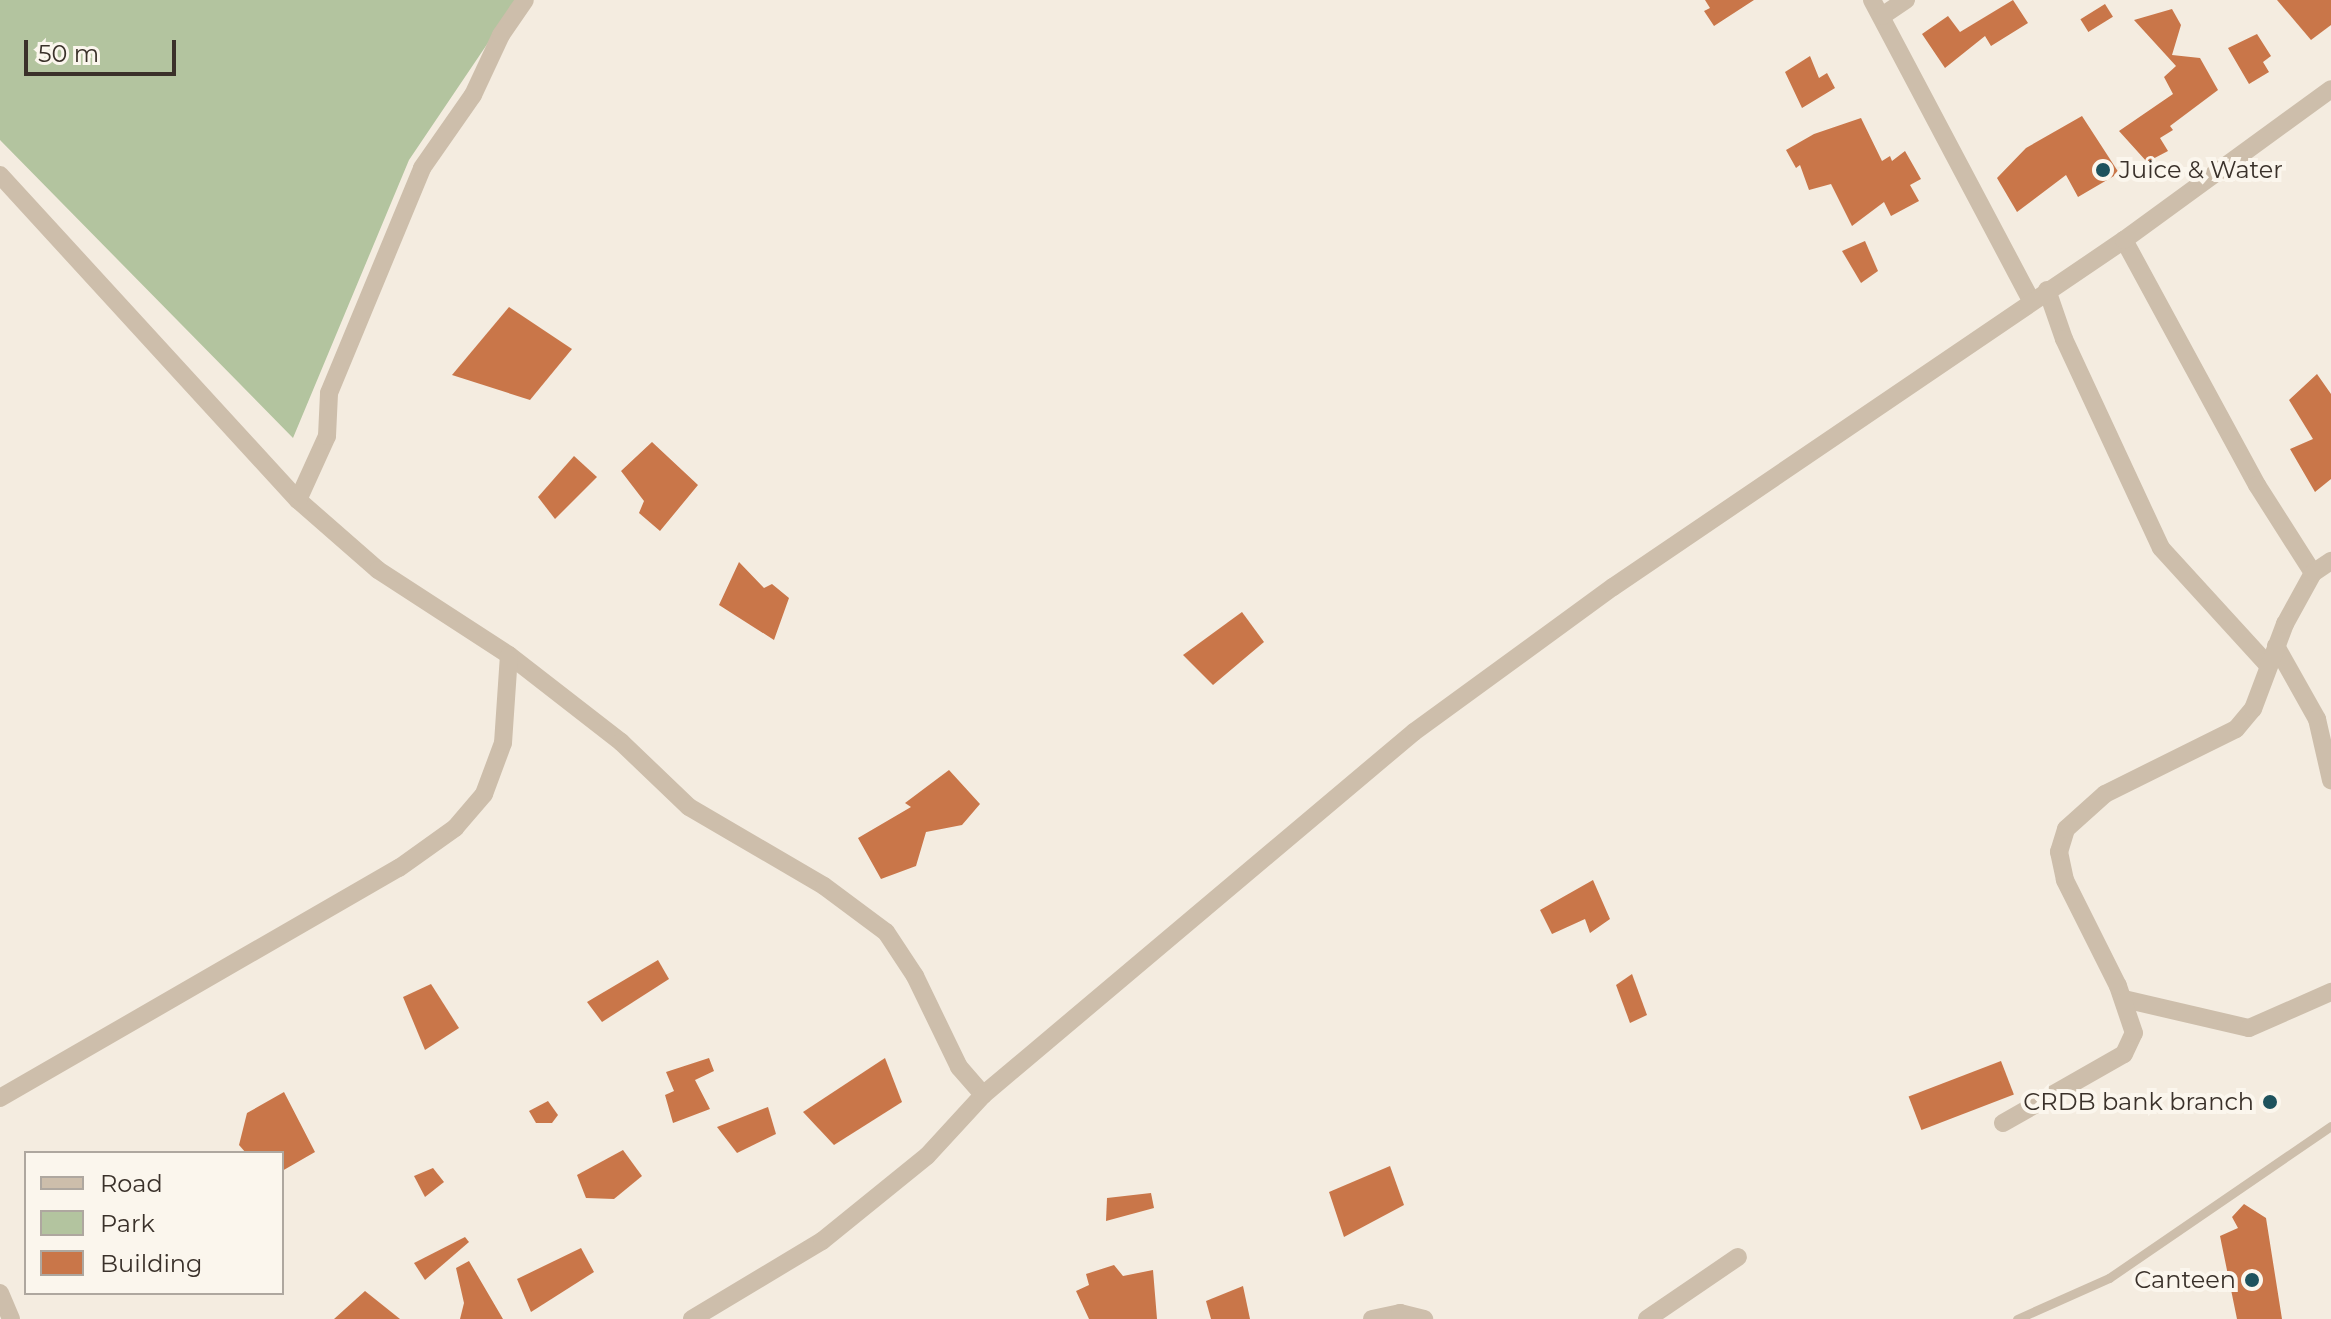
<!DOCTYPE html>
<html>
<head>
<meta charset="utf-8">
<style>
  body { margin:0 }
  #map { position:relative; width:2331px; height:1319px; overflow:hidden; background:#f4ece0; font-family:Montserrat,sans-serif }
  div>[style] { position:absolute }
  .green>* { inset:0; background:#b3c49f }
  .building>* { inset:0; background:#c97649; transform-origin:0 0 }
  .service>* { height:9px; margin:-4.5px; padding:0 4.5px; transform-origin:4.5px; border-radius:4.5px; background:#cdbeab }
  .minor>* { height:18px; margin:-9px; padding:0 9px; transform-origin:9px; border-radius:9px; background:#cdbeab }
  .dots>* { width:22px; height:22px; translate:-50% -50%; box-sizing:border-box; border:4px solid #fbf6ed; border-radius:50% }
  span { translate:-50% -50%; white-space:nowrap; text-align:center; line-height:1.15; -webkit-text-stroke:8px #fbf6ed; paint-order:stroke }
  .poi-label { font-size:24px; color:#3a312a }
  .left { translate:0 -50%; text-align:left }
  .right { translate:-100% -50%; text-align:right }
  .legend { position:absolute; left:24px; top:1151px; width:260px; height:144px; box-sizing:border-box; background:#fbf6ed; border:2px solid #aea79f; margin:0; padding:10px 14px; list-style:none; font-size:24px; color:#3a312a }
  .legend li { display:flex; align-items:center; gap:16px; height:40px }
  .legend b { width:40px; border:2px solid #aea79f }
  .scale { position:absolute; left:24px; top:40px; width:152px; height:36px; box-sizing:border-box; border:4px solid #3a312a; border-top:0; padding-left:10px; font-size:24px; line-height:28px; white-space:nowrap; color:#3a312a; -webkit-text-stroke:6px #fbf6ed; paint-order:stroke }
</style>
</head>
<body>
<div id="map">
  <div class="green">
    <i style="clip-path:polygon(0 0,517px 0,409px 160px,293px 438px,0 140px)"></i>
  </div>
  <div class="building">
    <i style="clip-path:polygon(1705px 0,1754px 0,1714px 26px,1704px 11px,1710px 8px)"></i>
    <i style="clip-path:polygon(2013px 0,2028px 23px,1991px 46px,1985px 36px,1945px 68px,1922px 34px,1948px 16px,1960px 32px)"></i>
    <i style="clip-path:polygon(2277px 0,2331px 0,2331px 25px,2311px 40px)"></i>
    <i style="left:2105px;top:4px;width:15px;height:29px;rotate:58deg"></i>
    <i style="clip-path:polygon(2172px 9px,2181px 25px,2172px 55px,2200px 58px,2218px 90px,2170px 126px,2173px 130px,2160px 138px,2168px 151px,2147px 162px,2119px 131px,2173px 94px,2164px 77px,2176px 66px,2134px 20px)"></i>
    <i style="clip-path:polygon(2257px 34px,2271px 56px,2263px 62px,2269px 72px,2249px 84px,2228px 48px)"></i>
    <i style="clip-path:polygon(1810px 56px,1819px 78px,1827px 73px,1835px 88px,1802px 108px,1785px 72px)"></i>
    <i style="clip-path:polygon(2082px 116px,2119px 173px,2078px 197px,2066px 175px,2017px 212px,1997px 178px,2026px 148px)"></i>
    <i style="clip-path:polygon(1861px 118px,1882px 161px,1890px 156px,1892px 161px,1905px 151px,1921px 179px,1910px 185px,1919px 201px,1891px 216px,1884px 202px,1852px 226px,1831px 184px,1809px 190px,1800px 165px,1796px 168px,1786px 150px,1814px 134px)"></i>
    <i style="clip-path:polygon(1865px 241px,1878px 271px,1861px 283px,1842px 251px)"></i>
    <i style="clip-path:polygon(509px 307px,572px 349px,530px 400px,452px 375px)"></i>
    <i style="clip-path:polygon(2317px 374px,2331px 394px,2331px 479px,2315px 492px,2290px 449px,2313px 439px,2289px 400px)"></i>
    <i style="clip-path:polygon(652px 442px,698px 485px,660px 531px,639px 513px,644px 501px,621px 471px)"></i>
    <i style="clip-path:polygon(574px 456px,597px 477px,555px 519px,538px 497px)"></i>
    <i style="clip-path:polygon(739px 562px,764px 588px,772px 584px,789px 598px,774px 640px,719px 605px)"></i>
    <i style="clip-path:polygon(1242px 612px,1264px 642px,1213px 685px,1183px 655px)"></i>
    <i style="clip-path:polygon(949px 770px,980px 804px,962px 825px,926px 832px,916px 866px,881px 879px,858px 838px,911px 807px,905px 803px)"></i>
    <i style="clip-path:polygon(1593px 880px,1610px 919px,1590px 933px,1585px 919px,1552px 934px,1540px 910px)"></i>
    <i style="clip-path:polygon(658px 960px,669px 979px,602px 1022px,587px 1002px)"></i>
    <i style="clip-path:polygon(1632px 974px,1647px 1015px,1630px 1023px,1616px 985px)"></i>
    <i style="clip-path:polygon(431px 984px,459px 1028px,425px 1050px,403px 997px)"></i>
    <i style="clip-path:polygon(709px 1058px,714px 1071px,695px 1080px,710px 1109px,673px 1123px,665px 1095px,674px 1091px,666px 1072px)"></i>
    <i style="clip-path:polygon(885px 1058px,902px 1102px,834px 1145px,803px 1112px)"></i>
    <i style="left:2001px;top:1061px;width:36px;height:99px;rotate:69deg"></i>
    <i style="clip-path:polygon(284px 1092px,315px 1152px,282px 1171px,282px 1153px,246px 1153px,239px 1145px,247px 1113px)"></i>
    <i style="clip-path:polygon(548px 1101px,558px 1115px,552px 1123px,536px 1123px,529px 1111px)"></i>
    <i style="clip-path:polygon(768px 1107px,776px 1134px,737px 1153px,717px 1127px)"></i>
    <i style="clip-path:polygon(623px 1150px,642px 1176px,614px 1199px,586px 1198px,577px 1175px)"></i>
    <i style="clip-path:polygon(1390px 1166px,1404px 1205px,1344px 1237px,1329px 1192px)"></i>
    <i style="clip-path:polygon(433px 1168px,444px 1182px,425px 1197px,414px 1176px)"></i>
    <i style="clip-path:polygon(1151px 1193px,1154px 1208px,1106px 1221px,1107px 1198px)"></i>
    <i style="clip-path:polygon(2244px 1204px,2266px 1218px,2282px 1319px,2237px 1319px,2220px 1236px,2238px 1228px,2232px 1217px)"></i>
    <i style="clip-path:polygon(465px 1237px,469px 1242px,425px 1280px,414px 1263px)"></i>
    <i style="clip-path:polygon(581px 1248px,594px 1272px,531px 1312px,517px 1279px)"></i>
    <i style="clip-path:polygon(469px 1261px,503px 1319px,460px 1319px,464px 1303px,456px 1268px)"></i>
    <i style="clip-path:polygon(1114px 1265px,1123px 1276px,1153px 1270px,1157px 1319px,1089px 1319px,1076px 1291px,1089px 1285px,1086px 1274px)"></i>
    <i style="clip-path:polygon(1243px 1286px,1250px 1319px,1211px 1319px,1206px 1301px)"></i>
    <i style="clip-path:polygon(365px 1291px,400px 1319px,334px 1319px)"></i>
  </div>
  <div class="service">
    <i style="left:2017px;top:1319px;width:101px;rotate:-24deg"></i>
    <i style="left:2109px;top:1278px;width:269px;rotate:-34.4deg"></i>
  </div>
  <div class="minor">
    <i style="left:1872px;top:0;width:340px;rotate:62.1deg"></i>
    <i style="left:1882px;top:16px;width:29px;rotate:-34deg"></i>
    <i style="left:0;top:175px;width:441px;rotate:47.5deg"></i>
    <i style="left:298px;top:500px;width:106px;rotate:41.2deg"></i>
    <i style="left:378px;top:570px;width:156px;rotate:33deg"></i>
    <i style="left:509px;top:655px;width:142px;rotate:37.8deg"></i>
    <i style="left:621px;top:742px;width:94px;rotate:43.7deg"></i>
    <i style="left:689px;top:807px;width:156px;rotate:30.3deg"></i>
    <i style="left:824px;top:886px;width:77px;rotate:36.6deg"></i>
    <i style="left:886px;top:932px;width:53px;rotate:56.6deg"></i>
    <i style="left:915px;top:976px;width:101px;rotate:64.2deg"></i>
    <i style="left:959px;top:1067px;width:37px;rotate:49deg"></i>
    <i style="left:2124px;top:240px;width:279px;rotate:61.5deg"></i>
    <i style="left:2257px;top:485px;width:104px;rotate:57.5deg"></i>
    <i style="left:2047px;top:290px;width:52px;rotate:70.9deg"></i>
    <i style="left:2064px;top:339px;width:230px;rotate:65.1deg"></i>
    <i style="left:2161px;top:548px;width:159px;rotate:47.6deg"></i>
    <i style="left:298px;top:500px;width:70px;rotate:-65.6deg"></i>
    <i style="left:327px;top:436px;width:43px;rotate:-87.3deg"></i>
    <i style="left:329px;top:393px;width:243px;rotate:-67.5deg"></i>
    <i style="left:422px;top:168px;width:89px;rotate:-55.1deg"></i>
    <i style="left:473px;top:95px;width:66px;rotate:-65deg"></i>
    <i style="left:501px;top:35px;width:42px;rotate:-55.6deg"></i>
    <i style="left:2276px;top:646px;width:84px;rotate:60.7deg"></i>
    <i style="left:2317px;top:719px;width:63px;rotate:77.1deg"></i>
    <i style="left:2124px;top:999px;width:128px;rotate:13.1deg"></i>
    <i style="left:2249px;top:1028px;width:90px;rotate:-23.7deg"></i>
    <i style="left:0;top:1098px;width:461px;rotate:-30deg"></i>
    <i style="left:399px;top:868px;width:69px;rotate:-35.5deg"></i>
    <i style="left:455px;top:828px;width:45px;rotate:-49.5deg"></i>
    <i style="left:484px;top:794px;width:54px;rotate:-69.6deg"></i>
    <i style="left:503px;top:743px;width:88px;rotate:-86.1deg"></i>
    <i style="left:2003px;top:1123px;width:139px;rotate:-29.7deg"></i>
    <i style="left:2124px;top:1054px;width:23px;rotate:-65deg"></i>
    <i style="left:2134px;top:1033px;width:50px;rotate:-108.8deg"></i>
    <i style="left:2118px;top:986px;width:119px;rotate:-116.6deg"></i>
    <i style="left:2065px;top:880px;width:29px;rotate:-102deg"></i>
    <i style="left:2059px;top:852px;width:24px;rotate:-73deg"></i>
    <i style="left:2066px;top:829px;width:52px;rotate:-41.9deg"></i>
    <i style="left:2105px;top:794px;width:146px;rotate:-26.4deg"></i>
    <i style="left:2236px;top:729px;width:26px;rotate:-50deg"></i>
    <i style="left:2253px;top:709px;width:91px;rotate:-69.4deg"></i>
    <i style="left:2285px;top:624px;width:58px;rotate:-61.2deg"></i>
    <i style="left:2313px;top:573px;width:22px;rotate:-34deg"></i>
    <i style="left:0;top:1293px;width:28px;rotate:67deg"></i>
    <i style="left:692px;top:1319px;width:152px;rotate:-31deg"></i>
    <i style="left:822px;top:1241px;width:135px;rotate:-39deg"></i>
    <i style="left:927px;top:1156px;width:83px;rotate:-47.4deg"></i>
    <i style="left:983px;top:1095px;width:563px;rotate:-40.11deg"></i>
    <i style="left:1414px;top:732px;width:246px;rotate:-36.1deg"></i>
    <i style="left:1613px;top:587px;width:618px;rotate:-34.18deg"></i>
    <i style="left:2124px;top:240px;width:256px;rotate:-36.1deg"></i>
    <i style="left:1372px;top:1319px;width:29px;rotate:-12deg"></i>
    <i style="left:1400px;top:1313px;width:25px;rotate:14deg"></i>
    <i style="left:1647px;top:1319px;width:110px;rotate:-34.3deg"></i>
  </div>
  <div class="dots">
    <i style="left:2103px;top:170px;background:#1e525d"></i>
    <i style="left:2270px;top:1102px;background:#1e525d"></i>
    <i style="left:2252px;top:1280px;background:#1e525d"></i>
  </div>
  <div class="poi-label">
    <span class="left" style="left:2119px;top:170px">Juice &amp; Water</span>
    <span class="right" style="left:2254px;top:1102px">CRDB bank branch</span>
    <span class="right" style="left:2236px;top:1280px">Canteen</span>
  </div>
  <ul class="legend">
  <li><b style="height:10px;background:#cdbeab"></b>Road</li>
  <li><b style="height:22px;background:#b3c49f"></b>Park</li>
  <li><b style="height:22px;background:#c97649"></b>Building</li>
  </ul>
  <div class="scale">50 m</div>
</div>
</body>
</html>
